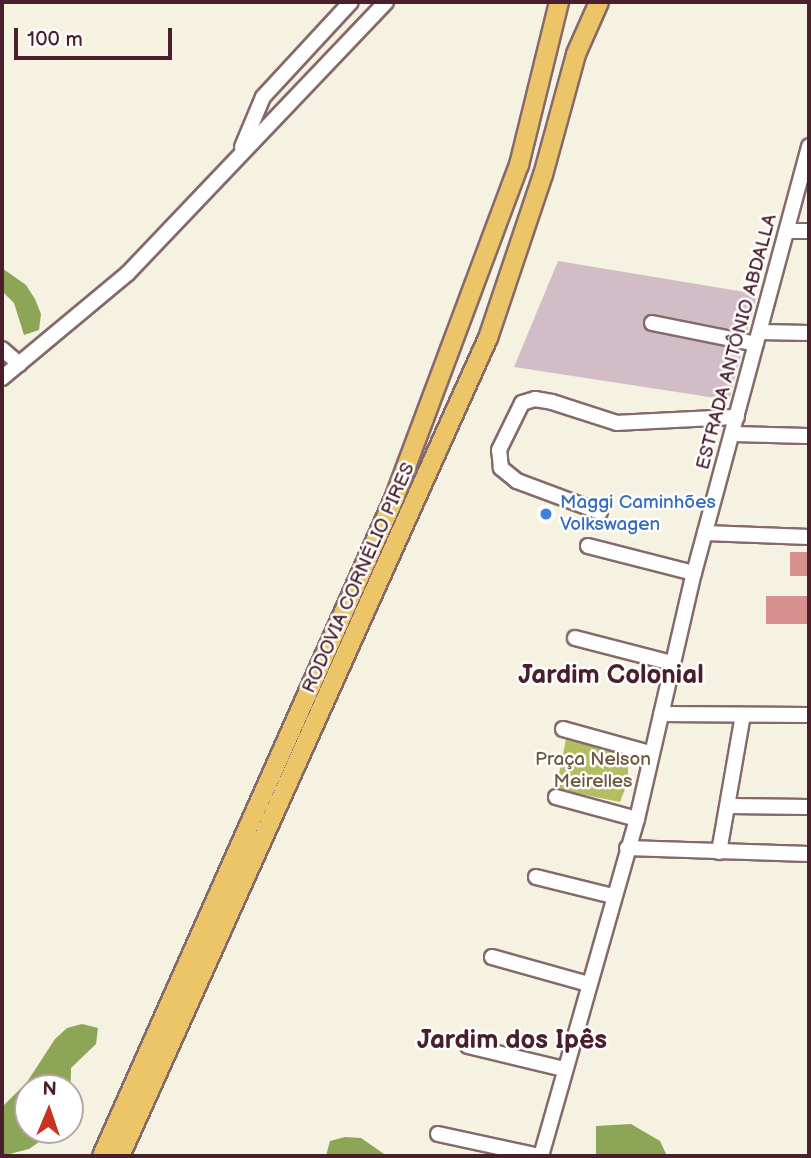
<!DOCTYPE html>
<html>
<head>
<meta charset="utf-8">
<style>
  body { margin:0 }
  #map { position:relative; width:811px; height:1158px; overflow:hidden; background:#f5f2e2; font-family:"Balsamiq Sans",sans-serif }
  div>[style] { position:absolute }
  .industrial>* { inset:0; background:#d2bdc6 }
  .green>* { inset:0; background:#b2be60 }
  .forest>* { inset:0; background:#8da556 }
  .building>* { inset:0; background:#d6918f; transform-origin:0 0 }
  .roads { filter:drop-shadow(2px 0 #86696b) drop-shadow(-2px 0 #86696b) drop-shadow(0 2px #86696b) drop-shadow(0 -2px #86696b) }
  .minor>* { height:14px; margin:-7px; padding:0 7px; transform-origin:7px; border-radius:7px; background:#fff }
  .major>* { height:18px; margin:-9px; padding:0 9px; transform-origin:9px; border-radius:9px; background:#ecc569 }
  .dots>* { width:19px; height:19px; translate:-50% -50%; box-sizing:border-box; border:4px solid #fff; border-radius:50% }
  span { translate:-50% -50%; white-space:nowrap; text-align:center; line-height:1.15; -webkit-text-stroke:5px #fff; paint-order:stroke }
  .street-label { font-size:19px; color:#4a1f2b }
  .shop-label { font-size:19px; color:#366cbe }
  .left { translate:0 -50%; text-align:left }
  .park-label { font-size:19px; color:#6e573e }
  .district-label { font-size:26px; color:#4a1f2b; font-weight:700 }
  .frame { position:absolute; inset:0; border:4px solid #4a1f2b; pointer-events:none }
  .north { position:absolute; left:14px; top:1074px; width:70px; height:70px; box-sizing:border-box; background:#fff; border:2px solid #b7a5aa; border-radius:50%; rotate:2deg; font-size:19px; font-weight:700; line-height:28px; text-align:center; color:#4a1f2b }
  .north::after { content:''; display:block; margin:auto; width:24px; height:32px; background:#c8321e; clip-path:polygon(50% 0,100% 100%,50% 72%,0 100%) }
  .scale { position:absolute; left:14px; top:28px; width:158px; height:32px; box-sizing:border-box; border:4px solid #4a1f2b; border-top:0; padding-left:9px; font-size:21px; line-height:24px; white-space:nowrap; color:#4a1f2b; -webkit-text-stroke:5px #fff; paint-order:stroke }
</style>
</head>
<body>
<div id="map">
  <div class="industrial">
    <i style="clip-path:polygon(558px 261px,757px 294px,729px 400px,514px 367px)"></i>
  </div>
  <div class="green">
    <i style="clip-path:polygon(566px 739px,628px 756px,628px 781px,620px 802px,556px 789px)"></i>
  </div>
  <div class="forest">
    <i style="clip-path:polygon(2px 268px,26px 285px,35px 299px,41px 314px,39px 330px,24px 335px,14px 303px,2px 291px)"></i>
    <i style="clip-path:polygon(82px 1024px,98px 1028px,96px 1044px,71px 1068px,70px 1118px,70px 1088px,28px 1088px,28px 1130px,56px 1130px,29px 1149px,2px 1156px,2px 1107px,27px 1082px,55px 1039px,67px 1028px)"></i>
    <i style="clip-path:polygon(631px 1124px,660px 1141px,667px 1156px,596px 1156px,596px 1126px)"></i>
    <i style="clip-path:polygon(345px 1137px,361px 1138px,387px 1156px,326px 1156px,330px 1141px)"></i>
  </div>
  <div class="building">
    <i style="left:790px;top:552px;width:18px;height:24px"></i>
    <i style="left:766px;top:596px;width:43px;height:28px"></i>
  </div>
  <div class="roads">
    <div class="minor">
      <i style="left:242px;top:147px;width:54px;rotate:-67.2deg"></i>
      <i style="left:263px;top:97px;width:129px;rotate:-47.2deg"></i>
      <i style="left:787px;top:231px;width:22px"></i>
      <i style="left:652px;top:323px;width:106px;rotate:11.4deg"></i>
      <i style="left:760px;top:332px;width:49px;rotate:1.2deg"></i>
      <i style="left:2px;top:349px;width:23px;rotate:41deg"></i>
      <i style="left:2px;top:378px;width:164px;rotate:-39.8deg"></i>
      <i style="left:128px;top:273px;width:374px;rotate:-46.4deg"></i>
      <i style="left:732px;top:434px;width:77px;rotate:1.5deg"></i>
      <i style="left:600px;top:512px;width:89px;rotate:-159.5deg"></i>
      <i style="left:517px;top:481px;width:21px;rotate:-141deg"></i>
      <i style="left:501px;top:468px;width:18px;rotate:-96deg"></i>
      <i style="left:499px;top:450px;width:52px;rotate:-63.9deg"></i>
      <i style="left:522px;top:403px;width:14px;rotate:-17deg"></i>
      <i style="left:535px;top:399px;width:17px;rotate:10deg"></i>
      <i style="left:552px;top:402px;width:68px;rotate:17.9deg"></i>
      <i style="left:617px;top:423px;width:120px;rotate:-2.9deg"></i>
      <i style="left:705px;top:533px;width:104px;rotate:2.2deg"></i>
      <i style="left:588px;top:546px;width:109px;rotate:14.3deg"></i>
      <i style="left:575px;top:638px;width:100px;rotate:14.5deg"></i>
      <i style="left:661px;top:714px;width:148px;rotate:0.4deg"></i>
      <i style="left:563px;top:729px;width:90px;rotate:15.4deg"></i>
      <i style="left:556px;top:797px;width:84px;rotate:15.2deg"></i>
      <i style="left:730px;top:806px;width:79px;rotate:0.7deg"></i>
      <i style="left:627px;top:848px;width:182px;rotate:1.9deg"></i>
      <i style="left:719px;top:852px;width:139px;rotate:-80.1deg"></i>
      <i style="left:536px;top:877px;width:79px;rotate:13.9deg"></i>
      <i style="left:492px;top:957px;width:101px;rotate:15.6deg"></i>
      <i style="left:468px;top:1046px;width:99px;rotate:13.5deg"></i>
      <i style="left:438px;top:1134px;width:104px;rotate:12.2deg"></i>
      <i style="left:541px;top:1156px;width:350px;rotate:-74.1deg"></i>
      <i style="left:637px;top:819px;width:253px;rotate:-77deg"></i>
      <i style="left:694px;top:573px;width:442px;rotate:-74.9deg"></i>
    </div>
    <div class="major">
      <i style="left:102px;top:1156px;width:719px;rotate:-66.04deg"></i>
      <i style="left:394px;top:499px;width:357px;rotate:-69.5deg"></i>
      <i style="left:519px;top:165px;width:168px;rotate:-76.2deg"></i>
      <i style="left:120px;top:1156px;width:897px;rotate:-65.78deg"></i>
      <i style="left:488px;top:338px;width:172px;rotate:-71.4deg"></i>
      <i style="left:543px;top:175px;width:125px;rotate:-74.7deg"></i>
      <i style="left:576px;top:54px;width:57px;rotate:-66.1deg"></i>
    </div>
  </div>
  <div class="dots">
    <i style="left:546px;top:514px;background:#3f7fe0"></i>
  </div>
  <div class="street-label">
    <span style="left:737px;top:342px;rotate:-75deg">ESTRADA ANTÔNIO ABDALLA</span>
    <span style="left:359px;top:578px;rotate:-66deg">RODOVIA CORNÉLIO PIRES</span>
  </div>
  <div class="shop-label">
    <span class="left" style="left:560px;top:514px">Maggi Caminhões<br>Volkswagen</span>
  </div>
  <div class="park-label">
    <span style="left:593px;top:771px">Praça Nelson<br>Meirelles</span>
  </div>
  <div class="district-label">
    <span style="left:611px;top:676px">Jardim Colonial</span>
    <span style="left:512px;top:1041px">Jardim dos Ipês</span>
  </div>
  <div class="frame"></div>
  <div class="north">N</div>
  <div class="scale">100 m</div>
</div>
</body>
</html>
